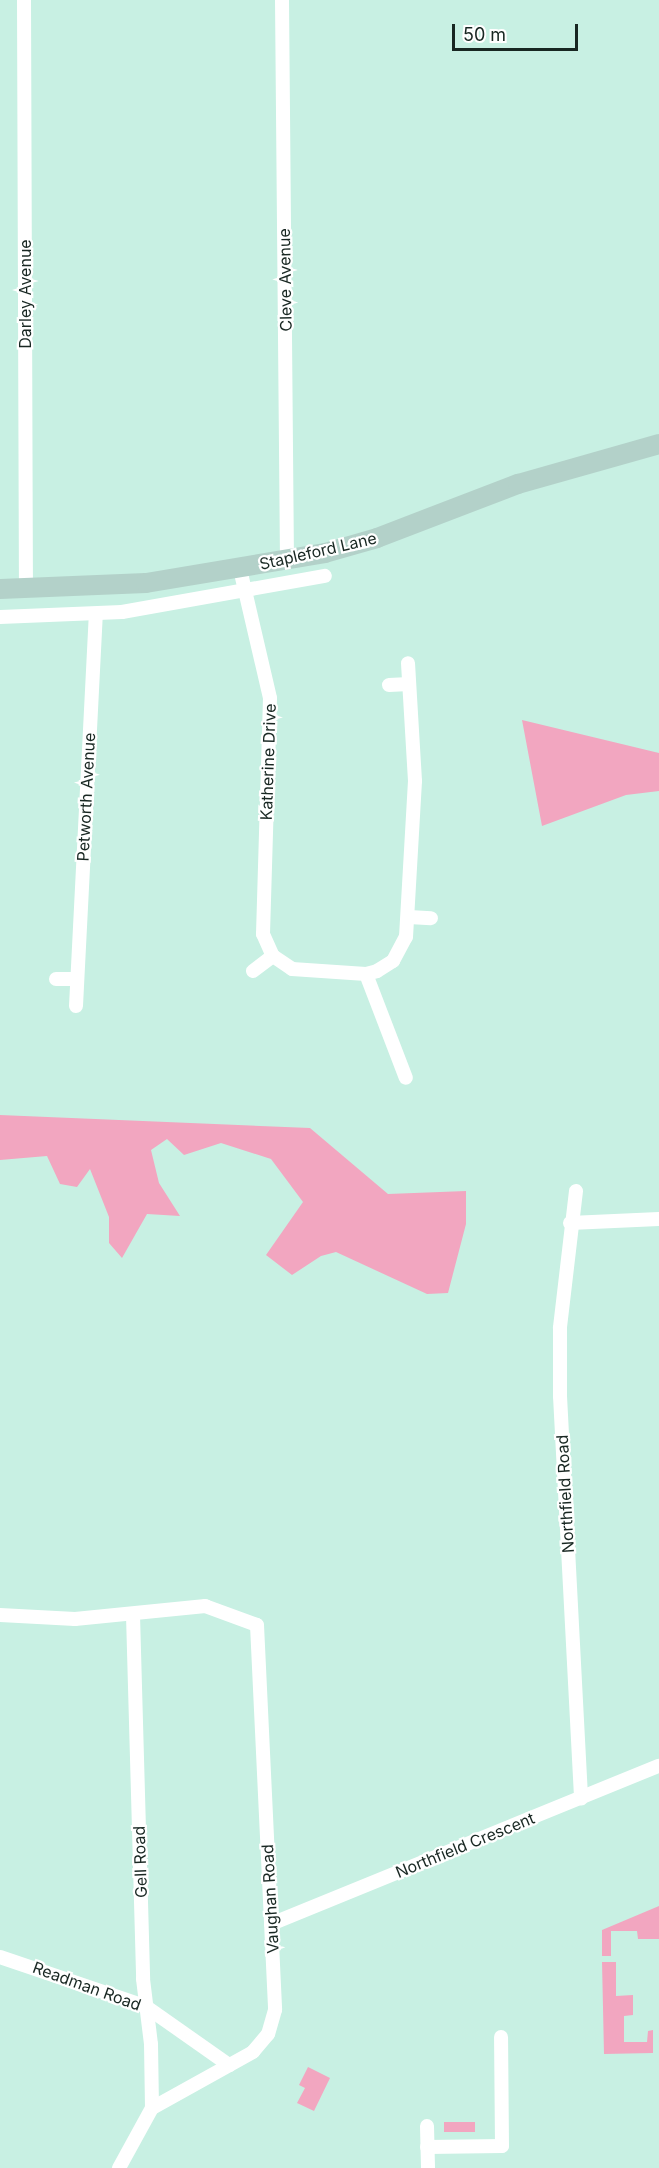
<!DOCTYPE html>
<html>
<head>
<meta charset="utf-8">
<style>
  body { margin:0 }
  #map { position:relative; width:659px; height:2168px; overflow:hidden; background:#c8f0e3; font-family:Inter,sans-serif }
  div>[style] { position:absolute }
  .green>* { inset:0; background:#f2a6c0; transform-origin:0 0 }
  .street>* { height:14px; margin:-7px; padding:0 7px; transform-origin:7px; border-radius:7px; background:#fff }
  .secondary>* { height:20px; margin:-10px; padding:0 10px; transform-origin:10px; border-radius:10px; background:#b3d1c9 }
  span { translate:-50% -50%; white-space:nowrap; text-align:center; line-height:1.15; -webkit-text-stroke:4.5px #fff; paint-order:stroke }
  .street-label { font-size:16px; color:#182722 }
  .scale { position:absolute; left:452px; top:24px; width:126px; height:27px; box-sizing:border-box; border:3px solid #182722; border-top:0; padding-left:8px; font-size:18px; line-height:21px; white-space:nowrap; color:#182722; -webkit-text-stroke:4px #fff; paint-order:stroke }
</style>
</head>
<body>
<div id="map">
  <div class="green">
    <i style="clip-path:polygon(522px 720px,659px 753px,659px 791px,626px 795px,542px 826px)"></i>
    <i style="clip-path:polygon(0 1115px,310px 1128px,388px 1194px,466px 1191px,466px 1224px,448px 1293px,427px 1294px,336px 1252px,321px 1256px,292px 1275px,266px 1255px,303px 1202px,271px 1159px,221px 1143px,184px 1155px,167px 1139px,151px 1150px,159px 1183px,180px 1216px,147px 1214px,122px 1258px,109px 1243px,109px 1217px,90px 1169px,77px 1187px,60px 1184px,47px 1156px,0 1160px)"></i>
    <i style="clip-path:polygon(659px 1906px,659px 1939px,638px 1939px,637px 1931px,611px 1931px,611px 1956px,602px 1956px,602px 1930px)"></i>
    <i style="clip-path:polygon(602px 1962px,616px 1962px,616px 1996px,633px 1995px,633px 2015px,624px 2016px,624px 2042px,647px 2042px,648px 2031px,653px 2030px,653px 2053px,604px 2054px)"></i>
    <i style="clip-path:polygon(308px 2067px,330px 2078px,314px 2111px,297px 2103px,305px 2088px,299px 2085px)"></i>
    <i style="left:444px;top:2122px;width:31px;height:10px"></i>
  </div>
  <div class="street">
    <i style="left:24px;top:0;width:589px;rotate:89.81deg"></i>
    <i style="left:282px;top:0;width:560px;rotate:89.49deg"></i>
    <i style="left:240px;top:569px;width:132px;rotate:76.9deg"></i>
    <i style="left:270px;top:698px;width:236px;rotate:91.7deg"></i>
    <i style="left:263px;top:934px;width:24px;rotate:66deg"></i>
    <i style="left:273px;top:956px;width:23px;rotate:34deg"></i>
    <i style="left:292px;top:969px;width:74px;rotate:3.9deg"></i>
    <i style="left:366px;top:974px;width:11px;rotate:-15deg"></i>
    <i style="left:377px;top:971px;width:19px;rotate:-32deg"></i>
    <i style="left:393px;top:961px;width:27px;rotate:-62deg"></i>
    <i style="left:406px;top:937px;width:156px;rotate:-86.7deg"></i>
    <i style="left:415px;top:781px;width:118px;rotate:-93.4deg"></i>
    <i style="left:0;top:617px;width:122px;rotate:-2.3deg"></i>
    <i style="left:122px;top:612px;width:206px;rotate:-10.1deg"></i>
    <i style="left:389px;top:685px;width:20px;rotate:-3deg"></i>
    <i style="left:409px;top:917px;width:22px;rotate:3deg"></i>
    <i style="left:253px;top:971px;width:25px;rotate:-37deg"></i>
    <i style="left:366px;top:974px;width:111px;rotate:69deg"></i>
    <i style="left:56px;top:979px;width:21px"></i>
    <i style="left:76px;top:1006px;width:392px;rotate:-87.1deg"></i>
    <i style="left:576px;top:1191px;width:138px;rotate:96.7deg"></i>
    <i style="left:560px;top:1328px;width:68px;rotate:90deg"></i>
    <i style="left:560px;top:1396px;width:403px;rotate:87deg"></i>
    <i style="left:570px;top:1223px;width:89px;rotate:-2.6deg"></i>
    <i style="left:0;top:1615px;width:75px;rotate:3.1deg"></i>
    <i style="left:75px;top:1619px;width:131px;rotate:-5.7deg"></i>
    <i style="left:205px;top:1606px;width:55px;rotate:20.1deg"></i>
    <i style="left:257px;top:1625px;width:385px;rotate:87.3deg"></i>
    <i style="left:275px;top:2010px;width:25px;rotate:106deg"></i>
    <i style="left:268px;top:2034px;width:23px;rotate:130deg"></i>
    <i style="left:253px;top:2052px;width:115px;rotate:151deg"></i>
    <i style="left:133px;top:1615px;width:364px;rotate:88.4deg"></i>
    <i style="left:143px;top:1979px;width:65px;rotate:83deg"></i>
    <i style="left:151px;top:2044px;width:64px;rotate:89.1deg"></i>
    <i style="left:271px;top:1924px;width:419px;rotate:-22.2deg"></i>
    <i style="left:0;top:1957px;width:153px;rotate:18.7deg"></i>
    <i style="left:145px;top:2006px;width:103px;rotate:35.1deg"></i>
    <i style="left:427px;top:2126px;width:42px;rotate:88.6deg"></i>
    <i style="left:427px;top:2147px;width:75px;rotate:-0.8deg"></i>
    <i style="left:502px;top:2146px;width:109px;rotate:-90.5deg"></i>
    <i style="left:119px;top:2168px;width:68px;rotate:-61.2deg"></i>
  </div>
  <div class="secondary">
    <i style="left:0;top:589px;width:146px;rotate:-2.4deg"></i>
    <i style="left:146px;top:583px;width:181px;rotate:-9.5deg"></i>
    <i style="left:325px;top:553px;width:54px;rotate:-16.1deg"></i>
    <i style="left:377px;top:538px;width:151px;rotate:-21deg"></i>
    <i style="left:518px;top:484px;width:147px;rotate:-15.8deg"></i>
  </div>
  <div class="street-label">
    <span style="left:285px;top:280px;rotate:-91deg">Cleve Avenue</span>
    <span style="left:25px;top:294px;rotate:-90deg">Darley Avenue</span>
    <span style="left:318px;top:551px;rotate:-13deg">Stapleford Lane</span>
    <span style="left:268px;top:762px;rotate:-88deg">Katherine Drive</span>
    <span style="left:86px;top:797px;rotate:-87deg">Petworth Avenue</span>
    <span style="left:565px;top:1494px;rotate:-93deg">Northfield Road</span>
    <span style="left:465px;top:1845px;rotate:-22deg">Northfield Crescent</span>
    <span style="left:140px;top:1862px;rotate:-92deg">Gell Road</span>
    <span style="left:270px;top:1899px;rotate:-93deg">Vaughan Road</span>
    <span style="left:87px;top:1986px;rotate:20deg">Readman Road</span>
  </div>
  <div class="scale">50 m</div>
</div>
</body>
</html>
